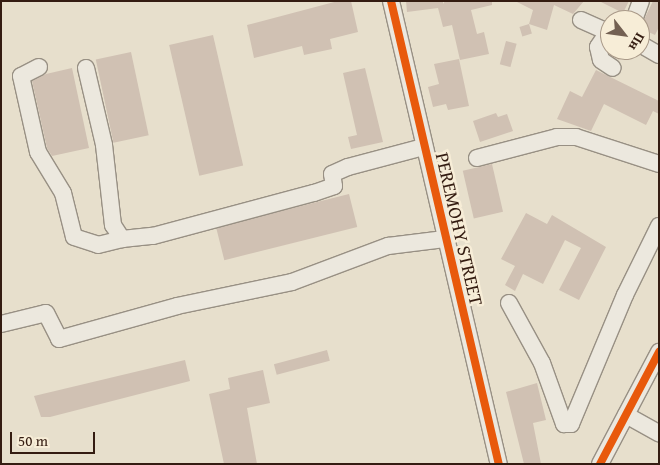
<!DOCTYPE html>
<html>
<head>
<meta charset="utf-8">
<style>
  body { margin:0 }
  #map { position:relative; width:660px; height:465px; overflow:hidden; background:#e7dfcc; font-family:"Gentium Book Plus",serif }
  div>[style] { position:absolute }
  .building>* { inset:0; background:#d0c1b3; transform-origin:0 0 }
  .roads { filter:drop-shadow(1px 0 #989084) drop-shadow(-1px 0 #989084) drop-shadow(0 1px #989084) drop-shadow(0 -1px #989084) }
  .minor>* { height:16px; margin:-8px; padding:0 8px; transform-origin:8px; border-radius:8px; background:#ece8de }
  .cycleway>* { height:8px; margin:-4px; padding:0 4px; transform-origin:4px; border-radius:4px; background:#e8590c }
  span { translate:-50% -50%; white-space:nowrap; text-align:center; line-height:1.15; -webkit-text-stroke:5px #f7edd7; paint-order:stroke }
  .street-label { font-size:19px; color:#341c11 }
  .frame { position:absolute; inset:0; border:2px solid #341c11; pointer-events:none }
  .north { position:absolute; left:600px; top:10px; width:50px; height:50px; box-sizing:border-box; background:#f7edd7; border:1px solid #a99988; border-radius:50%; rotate:120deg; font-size:14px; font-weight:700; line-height:20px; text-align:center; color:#341c11 }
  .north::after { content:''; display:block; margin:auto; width:18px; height:22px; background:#736052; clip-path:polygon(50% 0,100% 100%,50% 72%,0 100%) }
  .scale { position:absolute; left:10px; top:432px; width:85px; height:22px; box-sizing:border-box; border:2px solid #341c11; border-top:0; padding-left:6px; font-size:15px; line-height:18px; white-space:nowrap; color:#341c11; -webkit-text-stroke:4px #f7edd7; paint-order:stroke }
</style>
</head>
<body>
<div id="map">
  <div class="building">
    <i style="clip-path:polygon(338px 1px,351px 1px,358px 32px,330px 39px,332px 49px,304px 55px,302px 46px,254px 58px,247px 25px)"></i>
    <i style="clip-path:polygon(406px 1px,443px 1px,443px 4px,445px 1px,492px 1px,492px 5px,471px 10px,477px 34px,484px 32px,489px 54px,460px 60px,452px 25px,443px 27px,438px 8px,407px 12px)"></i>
    <i style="clip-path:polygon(515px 1px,584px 1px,573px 14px,554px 5px,547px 30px,529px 24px,533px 10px)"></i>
    <i style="clip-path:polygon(599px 1px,629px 1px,623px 13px)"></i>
    <i style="clip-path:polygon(653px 1px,659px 1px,659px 27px,655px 35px,640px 28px)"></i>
    <i style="left:529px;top:24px;width:10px;height:10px;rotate:73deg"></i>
    <i style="left:213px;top:35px;width:134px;height:45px;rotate:77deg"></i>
    <i style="left:506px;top:41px;width:11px;height:24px;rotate:15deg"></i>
    <i style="clip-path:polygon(609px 50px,624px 50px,619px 60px)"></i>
    <i style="left:131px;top:52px;width:85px;height:36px;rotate:78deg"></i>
    <i style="clip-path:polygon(459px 59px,469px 106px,448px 110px,446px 104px,433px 107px,428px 87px,439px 84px,434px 64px)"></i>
    <i style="clip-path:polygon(72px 68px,89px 148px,52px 156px,47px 148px,32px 81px,46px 74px)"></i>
    <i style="clip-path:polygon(365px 68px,383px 142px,351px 149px,348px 137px,357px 135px,343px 73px)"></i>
    <i style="clip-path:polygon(596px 70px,659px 101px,659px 114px,653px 111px,646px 125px,604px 104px,591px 131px,557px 119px,570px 91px,582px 97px)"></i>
    <i style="clip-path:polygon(496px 113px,498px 117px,507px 114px,513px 131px,480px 142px,473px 121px)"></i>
    <i style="left:492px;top:164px;width:49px;height:30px;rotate:77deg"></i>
    <i style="left:349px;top:194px;width:34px;height:137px;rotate:76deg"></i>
    <i style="clip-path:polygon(526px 213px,547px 224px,552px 215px,606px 247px,579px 300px,559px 290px,581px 248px,565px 240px,543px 284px,523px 274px,515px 291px,505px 285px,515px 266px,501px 259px)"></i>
    <i style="left:327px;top:350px;width:11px;height:55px;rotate:75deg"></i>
    <i style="clip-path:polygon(185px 360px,190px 381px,50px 417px,41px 417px,34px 396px)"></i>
    <i style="clip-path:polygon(263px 370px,270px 403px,247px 408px,257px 464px,224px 464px,209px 394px,230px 389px,228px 378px)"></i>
    <i style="clip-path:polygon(537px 383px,546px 420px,533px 423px,541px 464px,524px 464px,506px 392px)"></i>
  </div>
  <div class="roads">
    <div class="minor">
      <i style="left:391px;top:1px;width:475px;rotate:76.9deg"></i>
      <i style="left:581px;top:20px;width:32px;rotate:24deg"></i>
      <i style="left:634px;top:20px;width:20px;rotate:-70deg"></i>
      <i style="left:608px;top:32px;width:18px;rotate:124deg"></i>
      <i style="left:598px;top:47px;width:13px;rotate:77deg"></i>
      <i style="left:601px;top:60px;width:14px;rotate:34deg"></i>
      <i style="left:640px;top:44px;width:22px;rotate:30deg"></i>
      <i style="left:39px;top:67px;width:20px;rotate:153deg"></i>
      <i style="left:21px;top:76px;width:78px;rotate:77.4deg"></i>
      <i style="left:38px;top:152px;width:48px;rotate:58.6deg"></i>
      <i style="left:63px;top:193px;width:45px;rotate:76deg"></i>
      <i style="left:74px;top:237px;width:25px;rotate:18deg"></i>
      <i style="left:98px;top:245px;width:25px;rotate:-14deg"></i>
      <i style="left:122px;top:239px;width:31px;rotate:-6deg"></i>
      <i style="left:153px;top:236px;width:167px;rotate:-15deg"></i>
      <i style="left:314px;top:193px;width:21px;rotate:-19deg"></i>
      <i style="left:334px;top:186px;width:12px;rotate:-99deg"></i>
      <i style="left:332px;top:174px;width:17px;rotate:-24deg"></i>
      <i style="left:348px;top:167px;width:78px;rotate:-14.9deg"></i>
      <i style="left:86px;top:68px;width:79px;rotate:76.8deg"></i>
      <i style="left:104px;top:145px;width:81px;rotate:83.6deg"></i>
      <i style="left:113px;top:225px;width:17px;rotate:57deg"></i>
      <i style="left:477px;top:158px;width:83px;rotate:-14.7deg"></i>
      <i style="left:557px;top:137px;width:19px"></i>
      <i style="left:576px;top:137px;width:87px;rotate:18deg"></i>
      <i style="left:509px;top:303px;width:68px;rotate:61.2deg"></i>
      <i style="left:542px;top:363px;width:65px;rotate:70.2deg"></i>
      <i style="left:564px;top:424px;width:7px"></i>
      <i style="left:571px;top:424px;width:140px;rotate:-67.3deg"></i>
      <i style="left:625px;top:295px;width:77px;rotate:-63.8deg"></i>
      <i style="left:1px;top:324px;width:46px;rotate:-13.7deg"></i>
      <i style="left:46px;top:313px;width:29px;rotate:63deg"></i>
      <i style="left:59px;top:339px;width:123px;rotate:-15.6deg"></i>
      <i style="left:177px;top:306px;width:117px;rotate:-11.8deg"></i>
      <i style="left:292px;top:282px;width:103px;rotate:-20.6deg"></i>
      <i style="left:388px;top:246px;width:57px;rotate:-7deg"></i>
      <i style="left:626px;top:415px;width:38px;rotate:29deg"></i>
      <i style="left:600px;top:464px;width:127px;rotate:-62.2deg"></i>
    </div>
  </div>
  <div class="cycleway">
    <i style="left:391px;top:1px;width:475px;rotate:76.9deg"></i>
    <i style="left:600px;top:464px;width:127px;rotate:-62.2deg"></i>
  </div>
  <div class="street-label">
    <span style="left:459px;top:229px;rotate:77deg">PEREMOHY STREET</span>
  </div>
  <div class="frame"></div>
  <div class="north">Пн</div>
  <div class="scale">50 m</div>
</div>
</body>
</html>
